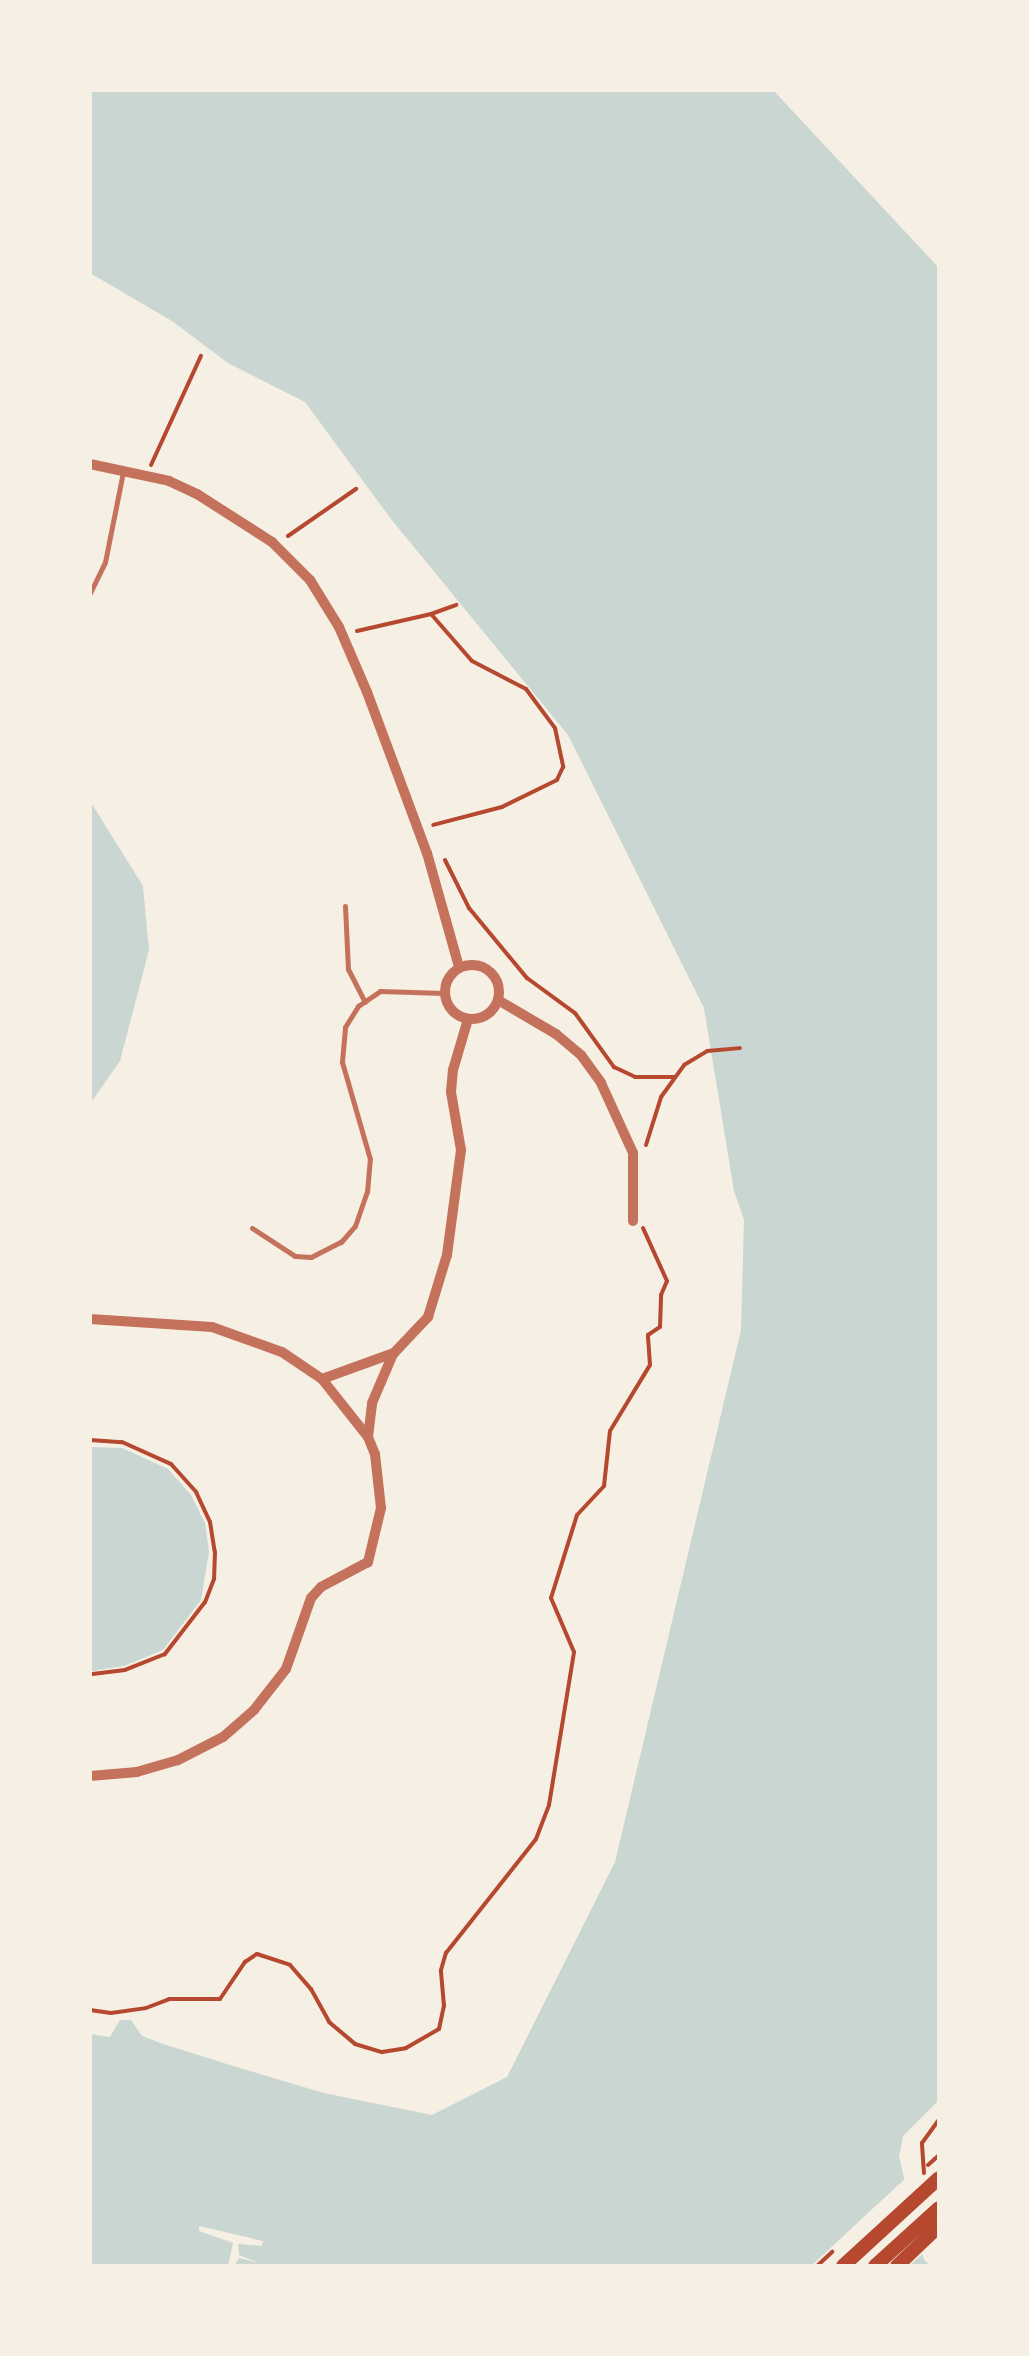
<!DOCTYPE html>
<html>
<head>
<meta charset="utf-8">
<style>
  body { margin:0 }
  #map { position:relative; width:1029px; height:2356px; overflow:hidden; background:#f6efe4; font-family:Helvetica,sans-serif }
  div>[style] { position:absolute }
  .water>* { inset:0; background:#c9d6d2 }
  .pier>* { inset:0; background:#f6efe4 }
  .path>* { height:4px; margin:-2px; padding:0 2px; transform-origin:2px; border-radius:2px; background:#b5482f }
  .service>* { height:5px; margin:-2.5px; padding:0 2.5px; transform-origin:2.5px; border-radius:2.5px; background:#c5725c }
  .minor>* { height:10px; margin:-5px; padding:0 5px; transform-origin:5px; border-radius:5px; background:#c5725c }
  .minor>.ring { margin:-5px; padding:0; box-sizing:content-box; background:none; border:10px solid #c5725c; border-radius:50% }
  .secondary>* { height:14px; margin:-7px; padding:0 7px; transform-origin:7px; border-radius:7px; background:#b5482f }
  span { translate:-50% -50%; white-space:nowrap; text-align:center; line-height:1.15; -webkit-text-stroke:10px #f6efe4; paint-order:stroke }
  .frame { position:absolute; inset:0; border:92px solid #f6efe4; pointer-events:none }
</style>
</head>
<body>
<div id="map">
  <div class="water">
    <i style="clip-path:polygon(90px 90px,773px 90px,939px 268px,939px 2100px,903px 2136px,899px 2157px,924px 2260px,931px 2266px,90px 2266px,90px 2034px,110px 2037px,120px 2020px,131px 2020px,142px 2036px,163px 2044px,243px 2069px,324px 2093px,432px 2115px,507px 2077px,615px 1862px,741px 1330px,744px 1220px,734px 1191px,704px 1008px,568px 735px,391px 519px,305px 402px,228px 363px,172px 321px,90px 273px)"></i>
    <i style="clip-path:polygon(90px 801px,143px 886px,149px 950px,120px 1061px,90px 1104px)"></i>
    <i style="clip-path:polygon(90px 1447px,122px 1448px,168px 1469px,191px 1495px,205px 1523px,209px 1552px,201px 1600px,163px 1650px,124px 1666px,92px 1671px)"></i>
  </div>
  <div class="pier">
    <i style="clip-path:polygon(909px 2175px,927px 2250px,909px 2266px,811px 2266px)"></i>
    <i style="clip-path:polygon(199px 2226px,263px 2241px,262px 2246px,238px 2244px,239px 2255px,259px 2263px,239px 2258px,234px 2266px,228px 2266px,233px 2243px,199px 2231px)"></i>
  </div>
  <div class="path">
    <i style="left:151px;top:465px;width:120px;rotate:-65.4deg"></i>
    <i style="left:288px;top:536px;width:83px;rotate:-34.7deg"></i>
    <i style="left:431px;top:614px;width:27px;rotate:-20deg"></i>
    <i style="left:357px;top:631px;width:76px;rotate:-12.9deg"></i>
    <i style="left:431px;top:614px;width:62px;rotate:48.9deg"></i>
    <i style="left:472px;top:661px;width:61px;rotate:27.4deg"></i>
    <i style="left:526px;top:689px;width:49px;rotate:53.4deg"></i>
    <i style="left:555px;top:728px;width:40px;rotate:78deg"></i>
    <i style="left:563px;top:767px;width:14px;rotate:115deg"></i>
    <i style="left:557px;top:780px;width:61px;rotate:153.9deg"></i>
    <i style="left:502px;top:807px;width:71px;rotate:165.4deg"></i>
    <i style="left:445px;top:860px;width:54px;rotate:63.4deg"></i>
    <i style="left:469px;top:908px;width:91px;rotate:50.4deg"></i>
    <i style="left:527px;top:978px;width:59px;rotate:36.1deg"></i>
    <i style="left:575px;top:1013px;width:67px;rotate:54.2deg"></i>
    <i style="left:614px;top:1067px;width:23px;rotate:25deg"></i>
    <i style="left:635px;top:1077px;width:39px"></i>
    <i style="left:646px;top:1145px;width:50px;rotate:-72.6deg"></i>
    <i style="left:661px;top:1097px;width:39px;rotate:-54deg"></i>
    <i style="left:684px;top:1065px;width:27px;rotate:-31deg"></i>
    <i style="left:707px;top:1051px;width:33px;rotate:-5deg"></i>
    <i style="left:90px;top:1440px;width:32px;rotate:4deg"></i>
    <i style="left:122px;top:1442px;width:54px;rotate:24.2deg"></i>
    <i style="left:171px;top:1464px;width:38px;rotate:48deg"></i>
    <i style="left:196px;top:1492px;width:33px;rotate:65deg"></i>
    <i style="left:210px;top:1522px;width:30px;rotate:81deg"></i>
    <i style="left:215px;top:1552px;width:27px;rotate:92deg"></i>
    <i style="left:214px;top:1579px;width:25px;rotate:111deg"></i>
    <i style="left:205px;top:1602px;width:66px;rotate:127.6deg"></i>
    <i style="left:165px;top:1654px;width:43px;rotate:158.2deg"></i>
    <i style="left:125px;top:1670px;width:35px;rotate:173deg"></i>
    <i style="left:90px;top:2010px;width:21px;rotate:8deg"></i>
    <i style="left:111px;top:2013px;width:35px;rotate:-8deg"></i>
    <i style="left:146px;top:2008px;width:25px;rotate:-21deg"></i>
    <i style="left:169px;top:1999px;width:51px"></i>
    <i style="left:220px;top:1999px;width:45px;rotate:-56deg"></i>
    <i style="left:245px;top:1962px;width:14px;rotate:-34deg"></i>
    <i style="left:257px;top:1954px;width:35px;rotate:18deg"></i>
    <i style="left:290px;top:1965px;width:32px;rotate:49deg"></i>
    <i style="left:311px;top:1989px;width:38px;rotate:61deg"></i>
    <i style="left:329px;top:2022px;width:34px;rotate:40deg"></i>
    <i style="left:355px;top:2044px;width:28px;rotate:17deg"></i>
    <i style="left:382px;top:2052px;width:24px;rotate:-9deg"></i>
    <i style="left:406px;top:2048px;width:38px;rotate:-30deg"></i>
    <i style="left:439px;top:2029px;width:24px;rotate:-78deg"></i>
    <i style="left:444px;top:2006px;width:36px;rotate:-95deg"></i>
    <i style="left:441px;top:1970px;width:18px;rotate:-74deg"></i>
    <i style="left:446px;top:1953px;width:145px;rotate:-51.7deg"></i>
    <i style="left:536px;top:1839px;width:36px;rotate:-69deg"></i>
    <i style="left:549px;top:1805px;width:155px;rotate:-80.7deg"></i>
    <i style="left:574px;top:1652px;width:59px;rotate:-113.1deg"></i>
    <i style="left:551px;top:1598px;width:87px;rotate:-72.6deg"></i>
    <i style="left:577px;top:1515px;width:40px;rotate:-47deg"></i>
    <i style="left:604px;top:1486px;width:55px;rotate:-83.8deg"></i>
    <i style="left:610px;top:1431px;width:77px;rotate:-58.8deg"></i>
    <i style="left:650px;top:1365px;width:30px;rotate:-94deg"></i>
    <i style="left:648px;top:1335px;width:14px;rotate:-34deg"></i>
    <i style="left:660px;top:1327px;width:32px;rotate:-88deg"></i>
    <i style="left:661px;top:1295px;width:15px;rotate:-67deg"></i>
    <i style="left:667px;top:1281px;width:58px;rotate:-114.4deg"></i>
    <i style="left:928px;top:2165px;width:15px;rotate:-42deg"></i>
    <i style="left:924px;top:2173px;width:30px;rotate:-94deg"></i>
    <i style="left:922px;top:2143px;width:29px;rotate:-54deg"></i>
    <i style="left:817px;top:2266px;width:21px;rotate:-43deg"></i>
  </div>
  <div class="service">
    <i style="left:90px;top:593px;width:34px;rotate:-64deg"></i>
    <i style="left:105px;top:562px;width:92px;rotate:-78.7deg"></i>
    <i style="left:345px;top:906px;width:63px;rotate:87.3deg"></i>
    <i style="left:348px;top:969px;width:37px;rotate:63deg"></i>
    <i style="left:252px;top:1228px;width:51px;rotate:33.1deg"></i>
    <i style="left:295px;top:1256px;width:16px;rotate:4deg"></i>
    <i style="left:311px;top:1257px;width:34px;rotate:-27deg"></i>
    <i style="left:341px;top:1242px;width:21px;rotate:-49deg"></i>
    <i style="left:355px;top:1226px;width:36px;rotate:-71deg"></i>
    <i style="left:367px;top:1192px;width:33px;rotate:-85deg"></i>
    <i style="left:370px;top:1159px;width:101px;rotate:-106.1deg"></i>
    <i style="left:342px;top:1062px;width:35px;rotate:-85deg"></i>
    <i style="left:345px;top:1027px;width:25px;rotate:-58deg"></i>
    <i style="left:358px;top:1006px;width:27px;rotate:-34deg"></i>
    <i style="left:380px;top:991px;width:64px;rotate:1.8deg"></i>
  </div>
  <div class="minor">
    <i style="left:90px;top:464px;width:81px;rotate:12.1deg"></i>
    <i style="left:169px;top:481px;width:31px;rotate:25deg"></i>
    <i style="left:197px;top:494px;width:89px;rotate:32.6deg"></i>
    <i style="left:272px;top:542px;width:54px;rotate:45deg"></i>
    <i style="left:310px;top:580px;width:55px;rotate:58.3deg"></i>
    <i style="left:339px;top:627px;width:71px;rotate:66.7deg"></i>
    <i style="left:367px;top:692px;width:172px;rotate:69.6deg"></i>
    <i style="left:427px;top:853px;width:118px;rotate:74.3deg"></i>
    <i class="ring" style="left:445px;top:965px;width:44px;height:44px"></i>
    <i style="left:498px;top:1000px;width:67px;rotate:30.4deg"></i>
    <i style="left:556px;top:1034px;width:33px;rotate:40deg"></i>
    <i style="left:581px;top:1055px;width:34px;rotate:54deg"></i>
    <i style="left:601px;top:1083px;width:77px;rotate:65.4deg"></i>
    <i style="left:633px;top:1153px;width:68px;rotate:90deg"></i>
    <i style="left:90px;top:1319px;width:122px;rotate:3.8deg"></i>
    <i style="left:212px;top:1327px;width:74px;rotate:19.7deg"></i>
    <i style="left:282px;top:1352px;width:48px;rotate:34deg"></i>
    <i style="left:322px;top:1379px;width:74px;rotate:51.6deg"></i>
    <i style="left:368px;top:1437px;width:18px;rotate:68deg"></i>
    <i style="left:375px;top:1454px;width:54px;rotate:83.7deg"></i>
    <i style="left:381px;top:1508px;width:56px;rotate:103.5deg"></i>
    <i style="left:368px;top:1562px;width:53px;rotate:152deg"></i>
    <i style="left:321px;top:1587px;width:15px;rotate:132deg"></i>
    <i style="left:311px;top:1598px;width:75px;rotate:109.4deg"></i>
    <i style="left:286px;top:1669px;width:52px;rotate:128deg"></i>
    <i style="left:254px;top:1710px;width:41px;rotate:138.9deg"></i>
    <i style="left:223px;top:1737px;width:51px;rotate:152.9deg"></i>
    <i style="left:178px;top:1760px;width:43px;rotate:163.7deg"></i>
    <i style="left:137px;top:1772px;width:47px;rotate:175.1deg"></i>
    <i style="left:322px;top:1379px;width:77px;rotate:-19.9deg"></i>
    <i style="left:394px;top:1353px;width:50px;rotate:-46.6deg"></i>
    <i style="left:428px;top:1317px;width:65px;rotate:-73deg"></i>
    <i style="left:447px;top:1255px;width:106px;rotate:-82.4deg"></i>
    <i style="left:461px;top:1150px;width:59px;rotate:-99.8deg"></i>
    <i style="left:451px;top:1092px;width:22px;rotate:-85deg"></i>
    <i style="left:453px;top:1070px;width:53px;rotate:-73.6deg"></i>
    <i style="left:368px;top:1437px;width:34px;rotate:-83deg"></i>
    <i style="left:372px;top:1403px;width:53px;rotate:-66.8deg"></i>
  </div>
  <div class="secondary">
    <i style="left:843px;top:2266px;width:130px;rotate:-42.5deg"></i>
    <i style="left:875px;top:2266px;width:86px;rotate:-42.2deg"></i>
    <i style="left:897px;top:2266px;width:58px;rotate:-43.6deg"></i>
  </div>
  <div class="frame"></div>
</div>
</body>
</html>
